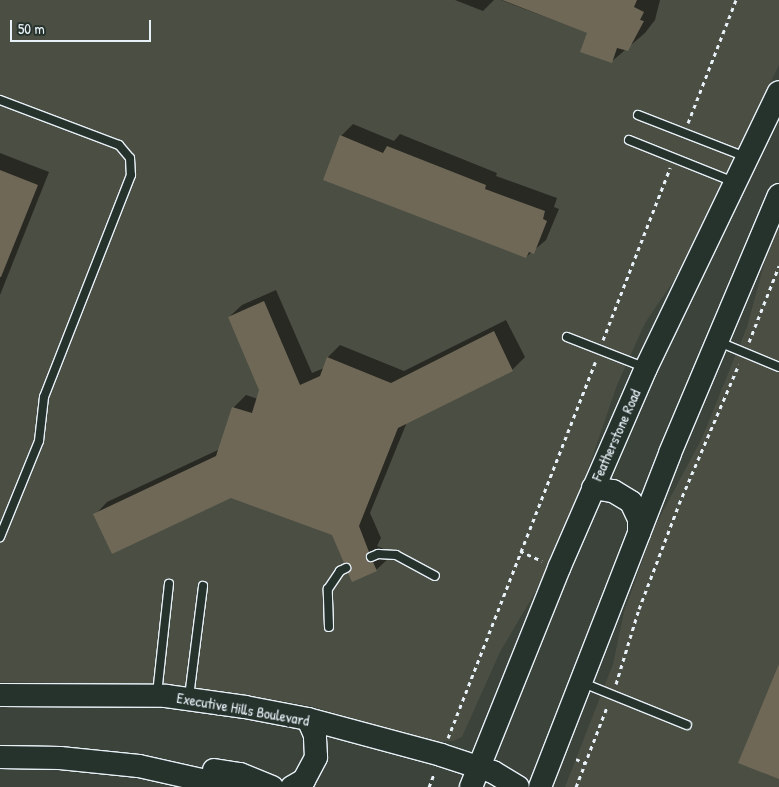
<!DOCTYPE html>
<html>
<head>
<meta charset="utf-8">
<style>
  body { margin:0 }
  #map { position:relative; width:779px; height:787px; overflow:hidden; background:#3c433a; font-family:"Patrick Hand",sans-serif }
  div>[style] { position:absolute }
  .built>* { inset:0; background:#4b4e43 }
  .shadow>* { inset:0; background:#0007 }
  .building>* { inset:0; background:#6f6857 }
  .path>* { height:3px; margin-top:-1.5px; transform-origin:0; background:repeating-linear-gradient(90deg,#e8f1f8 0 4px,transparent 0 8px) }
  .roads { filter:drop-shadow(1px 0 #e8f1f8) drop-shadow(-1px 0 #e8f1f8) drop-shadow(0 1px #e8f1f8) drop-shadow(0 -1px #e8f1f8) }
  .lane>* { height:8px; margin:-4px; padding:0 4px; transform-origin:4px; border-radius:4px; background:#26332d }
  .secondary>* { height:22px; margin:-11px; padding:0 11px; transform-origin:11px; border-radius:11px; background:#26332d }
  span { translate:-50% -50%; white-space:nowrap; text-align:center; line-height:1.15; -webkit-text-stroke:5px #26332d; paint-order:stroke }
  .street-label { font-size:15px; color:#e8f1f8 }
  .scale { position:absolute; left:10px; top:20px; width:141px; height:22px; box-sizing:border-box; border:2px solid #e8f1f8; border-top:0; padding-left:6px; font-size:15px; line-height:18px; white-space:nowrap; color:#e8f1f8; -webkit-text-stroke:4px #26332d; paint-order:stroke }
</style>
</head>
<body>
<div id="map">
  <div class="built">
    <i style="clip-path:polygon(0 0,779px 0,779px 65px,675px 279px,645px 323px,617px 385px,579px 496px,540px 584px,500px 652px,462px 737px,453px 741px,430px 742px,311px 706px,222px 691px,138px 684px,0 682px)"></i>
    <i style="clip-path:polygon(779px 225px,779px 787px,565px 787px,613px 664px,624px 612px,654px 528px,702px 438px,747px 327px,766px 257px)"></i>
  </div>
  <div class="shadow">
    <i style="clip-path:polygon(455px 0,494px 0,483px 11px)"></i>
    <i style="clip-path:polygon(501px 0,660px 0,655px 20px,645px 33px,611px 62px,588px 33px)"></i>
    <i style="clip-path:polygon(353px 124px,394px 141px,400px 134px,497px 173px,496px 176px,557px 198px,554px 207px,559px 209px,546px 240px,526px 257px,341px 136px)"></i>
    <i style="clip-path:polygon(0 153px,49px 172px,0 295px)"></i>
    <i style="clip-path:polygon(276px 290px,312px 373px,324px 368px,328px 357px,340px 345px,404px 371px,506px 320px,525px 357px,512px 370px,407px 422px,370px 513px,381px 538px,377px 546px,386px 550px,389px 558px,376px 570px,353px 565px,333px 534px,231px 496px,95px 515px,107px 502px,220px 449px,233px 408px,246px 395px,258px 399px,261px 390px,229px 317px,242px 305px)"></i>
  </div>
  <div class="building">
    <i style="clip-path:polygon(502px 0,637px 0,634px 7px,644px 12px,640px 20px,644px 21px,628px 51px,617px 48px,612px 63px,580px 52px,587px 33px)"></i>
    <i style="clip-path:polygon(340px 135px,383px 153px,387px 146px,486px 185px,485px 189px,545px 211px,543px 219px,547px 221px,534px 254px,529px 252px,526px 258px,323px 180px)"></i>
    <i style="clip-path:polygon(0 170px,38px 185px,1px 277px,0 277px)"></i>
    <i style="clip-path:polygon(264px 301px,300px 385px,320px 376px,327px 357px,391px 383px,494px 331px,513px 371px,398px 428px,359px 526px,369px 552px,366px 559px,373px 562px,377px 571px,352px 582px,348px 573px,351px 566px,344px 563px,332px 535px,231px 498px,112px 554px,93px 514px,216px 456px,232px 407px,252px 413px,259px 390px,228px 317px)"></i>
    <i style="clip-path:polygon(779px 664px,779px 779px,738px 763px)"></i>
  </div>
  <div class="path">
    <i style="left:688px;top:123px;width:132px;rotate:-68.7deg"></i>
    <i style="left:603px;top:340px;width:185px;rotate:-68.7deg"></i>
    <i style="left:749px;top:342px;width:82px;rotate:-68.5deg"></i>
    <i style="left:520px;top:551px;width:24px;rotate:24deg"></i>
    <i style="left:616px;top:684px;width:78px;rotate:-73deg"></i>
    <i style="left:639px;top:609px;width:112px;rotate:-69.1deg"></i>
    <i style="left:679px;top:504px;width:152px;rotate:-66.8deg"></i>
    <i style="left:448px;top:738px;width:404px;rotate:-68.6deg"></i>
    <i style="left:576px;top:759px;width:10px;rotate:24deg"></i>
    <i style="left:429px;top:787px;width:14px;rotate:-69deg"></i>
    <i style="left:576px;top:787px;width:86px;rotate:-68.8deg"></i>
  </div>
  <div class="roads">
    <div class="lane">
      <i style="left:0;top:100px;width:127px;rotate:20.7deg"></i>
      <i style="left:119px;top:145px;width:17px;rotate:50deg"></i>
      <i style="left:130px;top:158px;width:17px;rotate:87deg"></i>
      <i style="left:131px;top:175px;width:238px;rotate:111.4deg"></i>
      <i style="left:44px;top:397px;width:44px;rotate:96.5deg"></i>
      <i style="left:39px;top:441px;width:104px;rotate:112.1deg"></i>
      <i style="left:638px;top:115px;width:116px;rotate:21.3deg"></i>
      <i style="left:629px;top:140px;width:113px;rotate:21.8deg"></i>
      <i style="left:567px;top:337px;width:83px;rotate:21.3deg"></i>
      <i style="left:719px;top:342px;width:65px;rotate:22.6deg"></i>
      <i style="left:371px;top:557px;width:8px;rotate:-23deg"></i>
      <i style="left:378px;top:554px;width:18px;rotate:3deg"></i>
      <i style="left:396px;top:555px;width:44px;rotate:28.3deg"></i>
      <i style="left:329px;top:627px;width:38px;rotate:-92deg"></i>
      <i style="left:328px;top:589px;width:22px;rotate:-56deg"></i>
      <i style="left:340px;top:571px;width:7px;rotate:-27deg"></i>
      <i style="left:583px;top:683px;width:112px;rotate:22deg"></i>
      <i style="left:157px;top:694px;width:111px;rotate:-83.8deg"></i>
      <i style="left:189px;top:697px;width:112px;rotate:-82.8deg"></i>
    </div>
    <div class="secondary">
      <i style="left:593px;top:488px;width:20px;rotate:9deg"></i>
      <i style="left:613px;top:491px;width:21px;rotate:31deg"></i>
      <i style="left:631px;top:502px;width:19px;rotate:65deg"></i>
      <i style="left:639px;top:519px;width:14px;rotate:90deg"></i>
      <i style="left:0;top:695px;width:166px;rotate:0.3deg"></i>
      <i style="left:166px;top:696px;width:80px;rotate:7.9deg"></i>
      <i style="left:245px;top:707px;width:64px;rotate:10.8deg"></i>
      <i style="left:308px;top:719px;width:138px;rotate:15.1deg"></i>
      <i style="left:441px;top:755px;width:55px;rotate:18.1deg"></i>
      <i style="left:493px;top:772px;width:29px;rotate:31deg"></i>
      <i style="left:0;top:757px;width:60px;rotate:1deg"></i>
      <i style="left:60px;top:758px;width:79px;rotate:5.8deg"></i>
      <i style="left:139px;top:766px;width:96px;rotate:12.6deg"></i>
      <i style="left:214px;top:770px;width:26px;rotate:9deg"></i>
      <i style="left:240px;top:774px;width:35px;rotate:22deg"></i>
      <i style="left:292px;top:787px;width:14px;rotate:-30deg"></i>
      <i style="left:304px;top:780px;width:26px;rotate:-62deg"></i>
      <i style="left:316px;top:757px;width:22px;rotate:-93deg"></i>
      <i style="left:315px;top:735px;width:17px;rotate:-114deg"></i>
      <i style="left:471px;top:787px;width:236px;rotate:-68.1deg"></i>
      <i style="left:559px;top:568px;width:218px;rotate:-66.5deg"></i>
      <i style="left:646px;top:368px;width:306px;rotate:-64.3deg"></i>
      <i style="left:540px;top:787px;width:358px;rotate:-68.7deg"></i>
      <i style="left:670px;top:453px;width:280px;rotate:-67.1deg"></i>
    </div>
  </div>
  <div class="street-label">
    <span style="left:616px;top:435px;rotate:-66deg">Featherstone Road</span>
    <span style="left:243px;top:709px;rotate:10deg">Executive Hills Boulevard</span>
  </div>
  <div class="scale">50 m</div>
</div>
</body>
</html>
